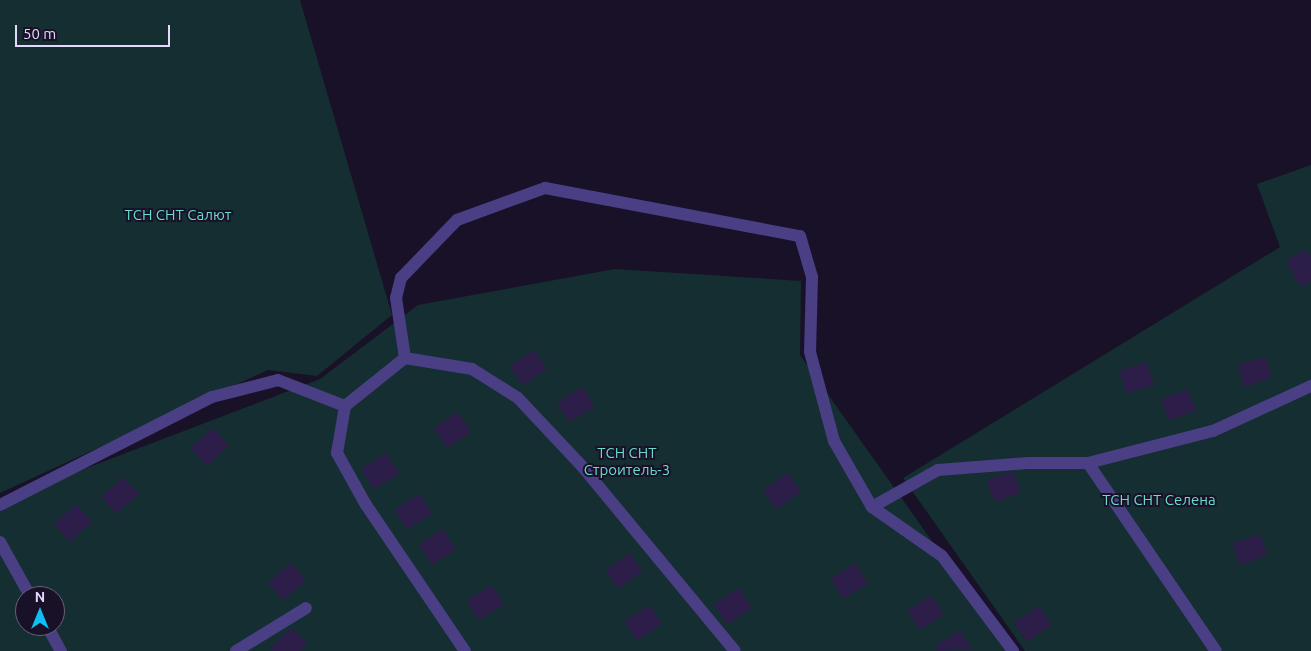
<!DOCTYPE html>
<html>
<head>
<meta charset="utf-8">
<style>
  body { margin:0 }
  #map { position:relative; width:1311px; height:651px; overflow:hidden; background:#181127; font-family:Ubuntu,sans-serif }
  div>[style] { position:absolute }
  .green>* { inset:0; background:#142e31 }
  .building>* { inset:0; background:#2c1e48; transform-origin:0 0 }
  .minor>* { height:12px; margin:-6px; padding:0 6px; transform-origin:6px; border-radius:6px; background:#4a3e84 }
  span { translate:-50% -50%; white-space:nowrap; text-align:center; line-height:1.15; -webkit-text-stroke:4px #181127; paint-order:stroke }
  .park-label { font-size:15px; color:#67dbce }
  .north { position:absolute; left:15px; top:586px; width:50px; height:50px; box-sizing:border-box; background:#181127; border:1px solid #69617d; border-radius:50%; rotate:0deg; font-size:14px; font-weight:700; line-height:20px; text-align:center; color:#e2d9fd }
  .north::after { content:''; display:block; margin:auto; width:18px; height:22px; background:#0ebff5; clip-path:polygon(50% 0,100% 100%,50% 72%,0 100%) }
  .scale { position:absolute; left:15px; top:25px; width:155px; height:22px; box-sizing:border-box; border:2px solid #e2d9fd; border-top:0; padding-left:6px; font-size:15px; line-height:18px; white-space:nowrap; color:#e2d9fd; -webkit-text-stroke:4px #181127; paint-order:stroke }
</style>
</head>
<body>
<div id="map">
  <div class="green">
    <i style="clip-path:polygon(0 0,300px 0,392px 315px,317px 376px,268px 370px,0 493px)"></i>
    <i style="clip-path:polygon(1311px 165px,1311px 651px,1025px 651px,903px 478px,1280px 247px,1257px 184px)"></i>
    <i style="clip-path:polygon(evenodd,615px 269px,801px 281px,800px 355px,1010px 651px,0 651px,0 501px,320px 379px,418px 305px,615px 269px,25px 596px,55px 596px,55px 626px,25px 626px,25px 596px)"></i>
  </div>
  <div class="building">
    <i style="clip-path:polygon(1306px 249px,1311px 258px,1311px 281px,1301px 287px,1286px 261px)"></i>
    <i style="left:534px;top:350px;width:23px;height:29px;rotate:56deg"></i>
    <i style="left:1265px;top:356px;width:23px;height:29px;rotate:72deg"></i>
    <i style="left:1147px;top:362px;width:24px;height:29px;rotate:73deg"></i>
    <i style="left:583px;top:387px;width:23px;height:30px;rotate:59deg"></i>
    <i style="left:1188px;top:389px;width:23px;height:29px;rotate:70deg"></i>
    <i style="left:458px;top:412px;width:24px;height:29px;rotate:57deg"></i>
    <i style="left:213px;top:428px;width:24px;height:30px;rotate:48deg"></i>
    <i style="left:386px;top:453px;width:24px;height:30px;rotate:57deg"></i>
    <i style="left:1013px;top:471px;width:23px;height:28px;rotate:70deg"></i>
    <i style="left:788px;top:473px;width:23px;height:30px;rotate:56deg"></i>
    <i style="left:124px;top:477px;width:23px;height:30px;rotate:50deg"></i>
    <i style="left:420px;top:494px;width:23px;height:30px;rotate:59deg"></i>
    <i style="left:76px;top:504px;width:24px;height:30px;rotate:48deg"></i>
    <i style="left:443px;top:529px;width:24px;height:29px;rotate:57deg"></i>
    <i style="left:1260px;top:534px;width:23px;height:29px;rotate:72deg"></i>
    <i style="left:630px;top:553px;width:23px;height:30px;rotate:56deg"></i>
    <i style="left:291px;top:563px;width:23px;height:30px;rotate:50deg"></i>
    <i style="left:855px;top:563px;width:24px;height:29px;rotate:57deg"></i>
    <i style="left:492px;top:585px;width:23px;height:30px;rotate:59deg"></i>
    <i style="left:739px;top:588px;width:24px;height:30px;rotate:57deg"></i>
    <i style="left:931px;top:595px;width:23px;height:29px;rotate:56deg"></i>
    <i style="left:649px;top:605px;width:23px;height:30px;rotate:56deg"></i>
    <i style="left:1039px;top:606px;width:23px;height:30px;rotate:56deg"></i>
    <i style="clip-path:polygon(292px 628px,308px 645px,301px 651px,274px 651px,270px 647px)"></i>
    <i style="clip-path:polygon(960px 630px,972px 649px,939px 651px,935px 646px)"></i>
  </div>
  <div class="minor">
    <i style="left:405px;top:358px;width:61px;rotate:-98.5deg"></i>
    <i style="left:396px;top:298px;width:21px;rotate:-76deg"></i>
    <i style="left:401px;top:278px;width:81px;rotate:-46deg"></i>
    <i style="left:457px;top:220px;width:94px;rotate:-20deg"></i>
    <i style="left:545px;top:188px;width:259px;rotate:10.7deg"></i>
    <i style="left:800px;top:236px;width:43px;rotate:73.7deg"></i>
    <i style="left:812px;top:277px;width:75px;rotate:91.5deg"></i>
    <i style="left:810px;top:352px;width:92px;rotate:74.9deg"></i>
    <i style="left:834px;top:441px;width:76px;rotate:60.1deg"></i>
    <i style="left:872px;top:507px;width:85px;rotate:35deg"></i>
    <i style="left:942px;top:556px;width:119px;rotate:53.2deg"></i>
    <i style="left:1088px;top:463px;width:129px;rotate:-14.4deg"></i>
    <i style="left:1213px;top:431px;width:108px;rotate:-24.7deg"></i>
    <i style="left:0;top:505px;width:238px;rotate:-27deg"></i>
    <i style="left:212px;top:397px;width:68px;rotate:-14.4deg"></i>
    <i style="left:278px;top:380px;width:72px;rotate:21.2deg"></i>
    <i style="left:872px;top:507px;width:76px;rotate:-29.3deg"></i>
    <i style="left:938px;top:470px;width:90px;rotate:-4.4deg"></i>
    <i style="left:1028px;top:463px;width:60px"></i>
    <i style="left:1088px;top:463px;width:227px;rotate:55.8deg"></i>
    <i style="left:0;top:542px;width:62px;rotate:60.9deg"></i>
    <i style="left:47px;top:626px;width:29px;rotate:61deg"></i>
    <i style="left:236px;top:651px;width:82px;rotate:-31.6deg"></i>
    <i style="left:465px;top:651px;width:176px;rotate:-124.1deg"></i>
    <i style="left:366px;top:505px;width:60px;rotate:-119.1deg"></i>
    <i style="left:337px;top:453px;width:48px;rotate:-80.3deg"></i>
    <i style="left:345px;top:406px;width:77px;rotate:-38.7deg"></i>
    <i style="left:405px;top:358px;width:68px;rotate:9.3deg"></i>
    <i style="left:472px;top:369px;width:54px;rotate:32.2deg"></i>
    <i style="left:518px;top:398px;width:92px;rotate:46.8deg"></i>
    <i style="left:581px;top:465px;width:241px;rotate:50.4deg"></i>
  </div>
  <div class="park-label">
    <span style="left:178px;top:215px">ТСН СНТ Салют</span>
    <span style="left:627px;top:461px">ТСН СНТ<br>Строитель-3</span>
    <span style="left:1159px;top:500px">ТСН СНТ Селена</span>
  </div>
  <div class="north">N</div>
  <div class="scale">50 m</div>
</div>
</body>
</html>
